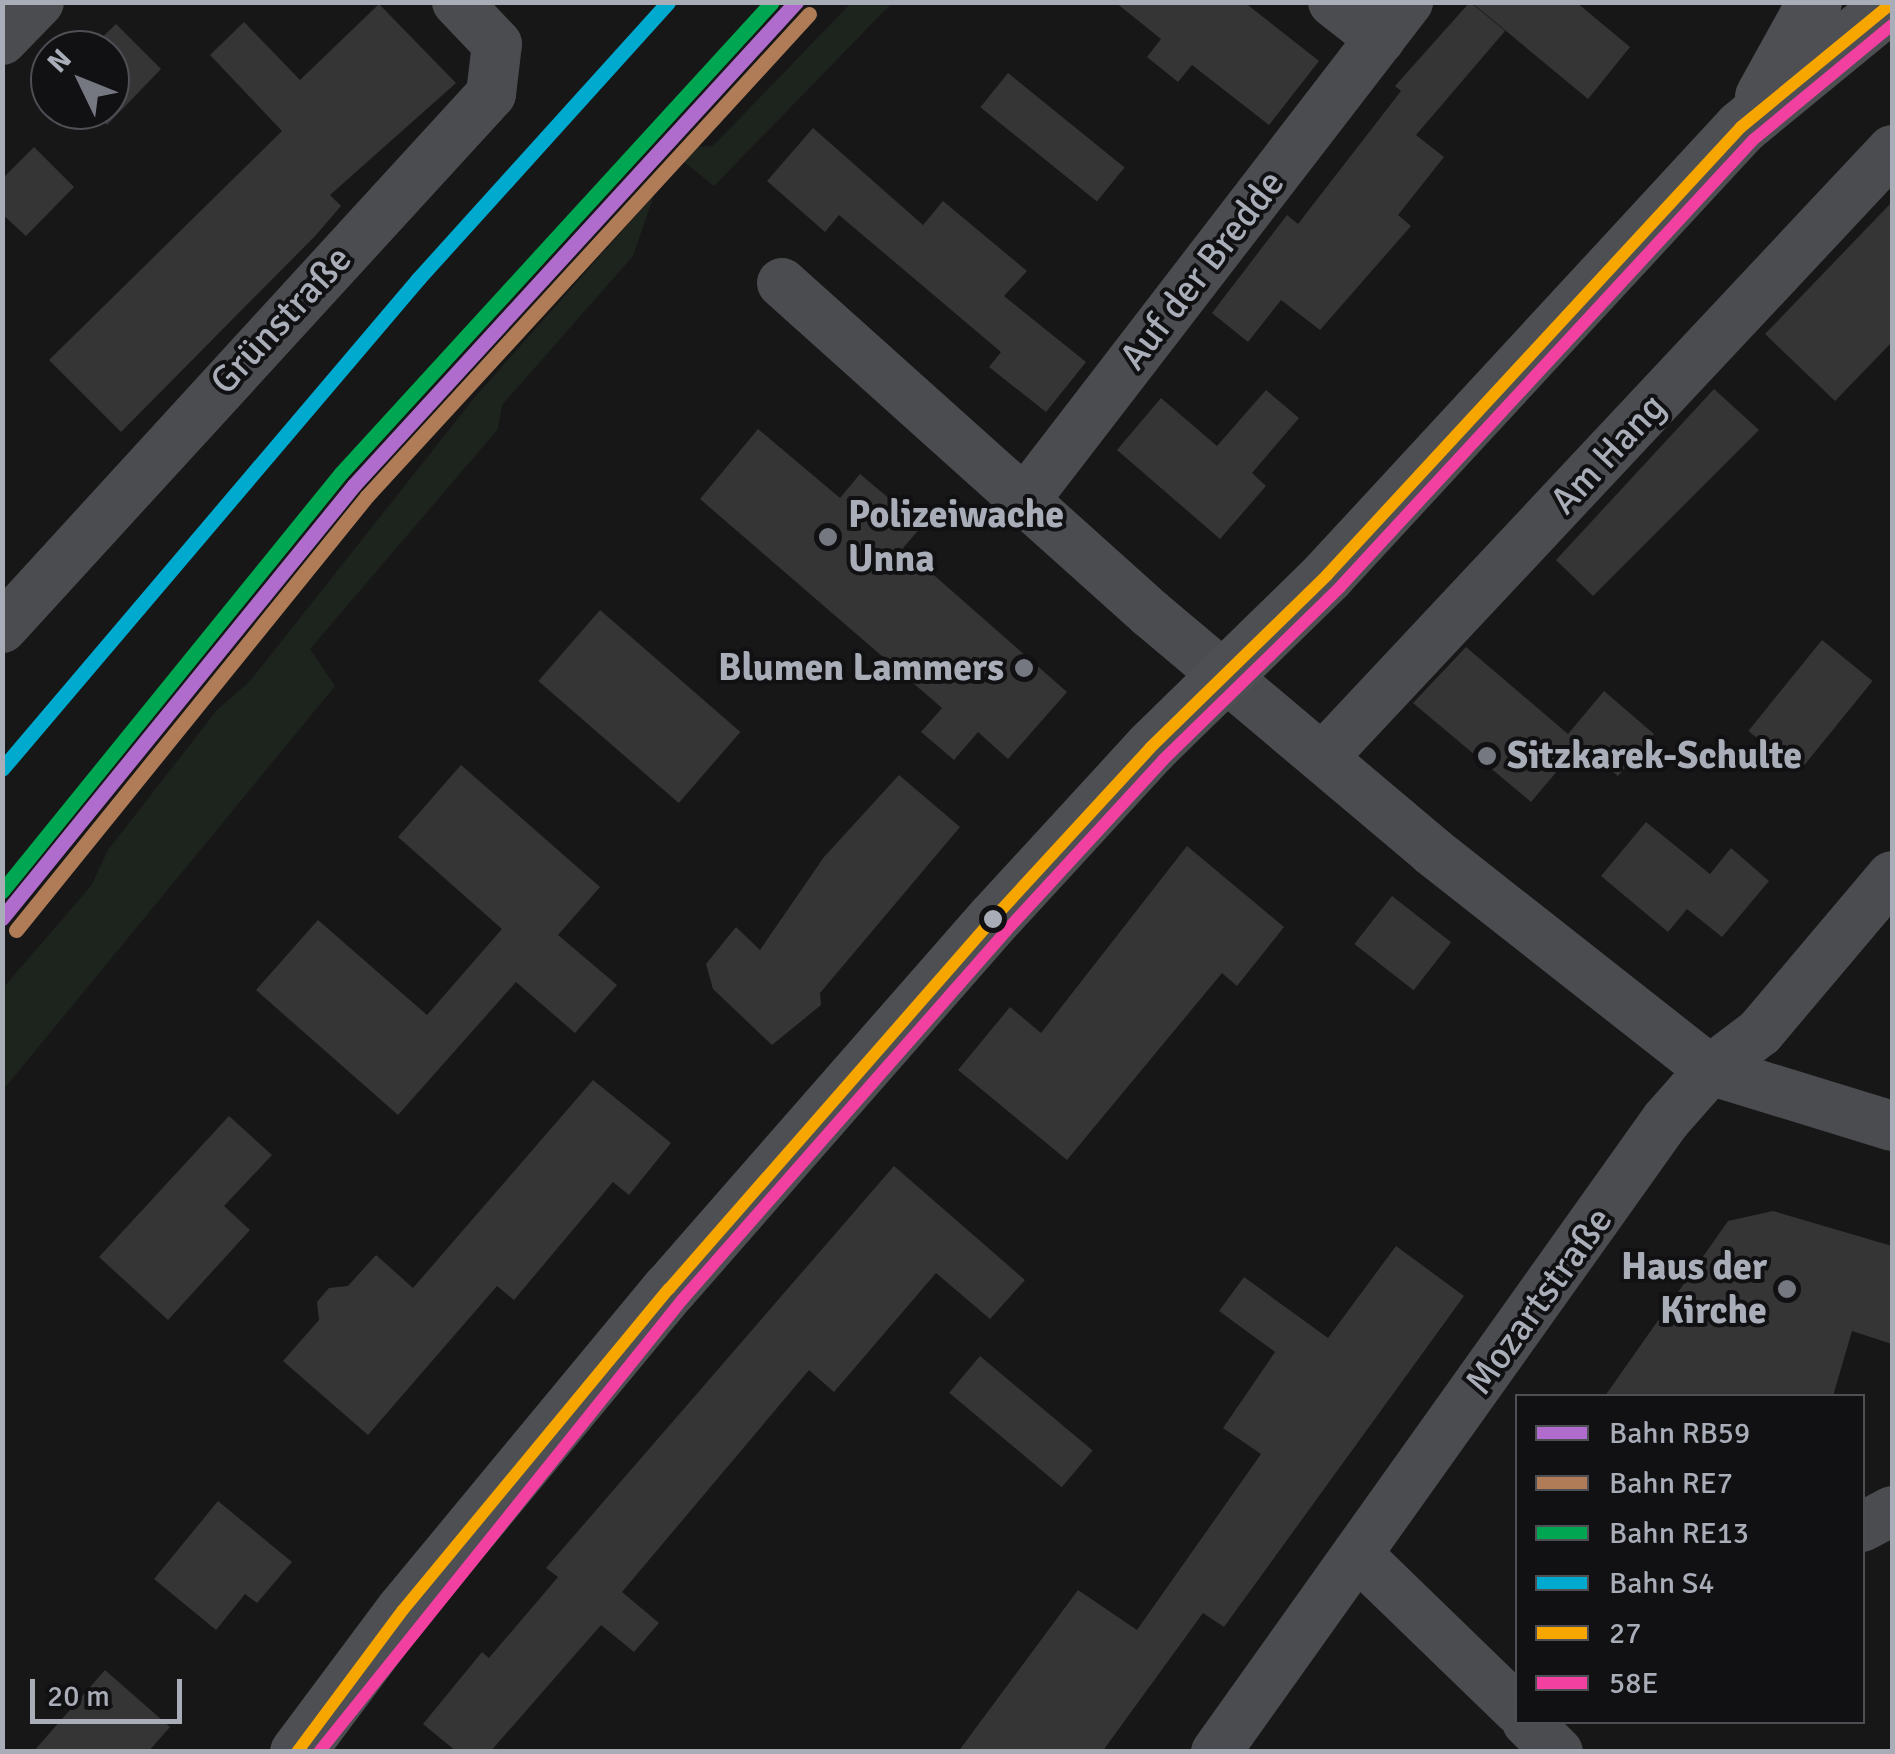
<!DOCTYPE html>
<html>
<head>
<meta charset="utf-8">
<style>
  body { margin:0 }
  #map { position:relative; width:1895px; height:1754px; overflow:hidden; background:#171717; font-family:Signika,sans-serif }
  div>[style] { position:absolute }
  .green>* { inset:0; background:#1d241e }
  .building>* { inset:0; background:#353536; transform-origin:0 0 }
  .minor>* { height:50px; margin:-25px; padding:0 25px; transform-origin:25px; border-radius:25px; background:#4b4c50 }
  .major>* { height:55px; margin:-27.5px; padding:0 27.5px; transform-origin:27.5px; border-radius:27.5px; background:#4d4f52 }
  .bus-1>* { height:12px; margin:-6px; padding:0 6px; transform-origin:6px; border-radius:6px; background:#f7a600 }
  .bus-2>* { height:12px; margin:-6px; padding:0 6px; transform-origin:6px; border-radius:6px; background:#f240a1 }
  .rail-1>* { height:15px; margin:-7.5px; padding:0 7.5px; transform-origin:7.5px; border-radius:7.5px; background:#b06ccc }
  .rail-2>* { height:15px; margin:-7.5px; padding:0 7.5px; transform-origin:7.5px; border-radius:7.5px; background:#b07c57 }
  .rail-3>* { height:15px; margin:-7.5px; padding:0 7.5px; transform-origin:7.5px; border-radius:7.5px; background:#00a651 }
  .rail-4>* { height:15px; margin:-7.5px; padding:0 7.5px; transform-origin:7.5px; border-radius:7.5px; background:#00a9ce }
  .dots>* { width:28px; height:28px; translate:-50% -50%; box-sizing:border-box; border:5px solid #111113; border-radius:50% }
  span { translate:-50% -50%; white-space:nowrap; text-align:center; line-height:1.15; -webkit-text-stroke:8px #111113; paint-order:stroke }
  .street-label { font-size:38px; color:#a8adb8 }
  .poi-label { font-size:38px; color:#a8adb8; font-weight:700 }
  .left { translate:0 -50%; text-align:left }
  .right { translate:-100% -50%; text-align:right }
  .frame { position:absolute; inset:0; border:5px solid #a8adb8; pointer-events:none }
  .legend { position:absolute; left:1515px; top:1394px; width:350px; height:330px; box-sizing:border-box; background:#111113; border:2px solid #4d4f55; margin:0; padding:12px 18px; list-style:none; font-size:30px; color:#a8adb8 }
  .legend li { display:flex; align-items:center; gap:20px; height:50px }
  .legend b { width:50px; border:2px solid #4d4f55 }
  .north { position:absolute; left:30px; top:30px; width:100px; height:100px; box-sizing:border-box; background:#111113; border:2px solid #4d4f55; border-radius:50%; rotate:313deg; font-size:28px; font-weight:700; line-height:40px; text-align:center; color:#a8adb8 }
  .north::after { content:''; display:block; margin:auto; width:35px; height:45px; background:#757880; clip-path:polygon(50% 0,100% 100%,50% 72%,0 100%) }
  .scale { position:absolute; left:30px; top:1679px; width:152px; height:45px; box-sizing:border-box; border:5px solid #a8adb8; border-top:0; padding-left:12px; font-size:30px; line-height:35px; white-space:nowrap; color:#a8adb8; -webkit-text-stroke:8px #111113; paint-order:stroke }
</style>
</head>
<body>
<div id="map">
  <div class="green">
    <i style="clip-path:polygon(852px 2px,892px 3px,714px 186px,684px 162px,697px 147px,713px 146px)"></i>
    <i style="clip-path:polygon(654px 195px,633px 256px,502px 405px,498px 429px,310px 649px,335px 686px,3px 1090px,3px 988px,91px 886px,108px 850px,217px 710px,250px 681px,475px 397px)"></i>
  </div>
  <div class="building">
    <i style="clip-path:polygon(1115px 2px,1244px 2px,1319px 61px,1269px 125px,1192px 65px,1178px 82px,1147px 57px,1161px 39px)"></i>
    <i style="clip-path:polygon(1470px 2px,1505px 31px,1416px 135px,1444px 157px,1398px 215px,1411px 226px,1320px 330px,1281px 300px,1248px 342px,1212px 313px,1287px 215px,1298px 224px,1401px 91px,1395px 86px)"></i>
    <i style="clip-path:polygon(1471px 2px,1576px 2px,1630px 47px,1588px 99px)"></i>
    <i style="clip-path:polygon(379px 4px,456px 83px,330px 195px,341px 206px,316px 235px,121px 432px,49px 360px,282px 131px,210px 55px,244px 22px,300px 80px)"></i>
    <i style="clip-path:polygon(116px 24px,161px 69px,107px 125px,92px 110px,110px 110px,110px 50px,89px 50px)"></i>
    <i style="left:1008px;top:73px;width:150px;height:44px;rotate:39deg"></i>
    <i style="clip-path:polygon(813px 128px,923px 225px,943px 201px,1027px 271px,1004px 296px,1086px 362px,1046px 412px,989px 367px,1001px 352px,839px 215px,825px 232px,767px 181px)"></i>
    <i style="clip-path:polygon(34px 147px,74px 187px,26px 236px,2px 214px,2px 179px)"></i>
    <i style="clip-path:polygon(1892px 202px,1892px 342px,1835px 401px,1765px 334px)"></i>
    <i style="clip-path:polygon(1714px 389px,1759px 430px,1593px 596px,1556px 560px)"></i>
    <i style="clip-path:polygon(1266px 390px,1299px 418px,1252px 473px,1266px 486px,1220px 539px,1117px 450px,1161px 398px,1217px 446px)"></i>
    <i style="clip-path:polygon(758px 429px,840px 498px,860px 474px,922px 526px,903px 548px,1067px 692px,1008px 759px,978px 732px,954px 760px,921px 732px,942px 708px,700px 499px)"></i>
    <i style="left:600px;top:610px;width:186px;height:94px;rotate:41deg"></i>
    <i style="left:1822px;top:640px;width:65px;height:117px;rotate:39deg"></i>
    <i style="clip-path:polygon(1466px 647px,1568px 734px,1604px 691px,1654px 734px,1618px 776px,1580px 744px,1531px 802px,1413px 703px)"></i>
    <i style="clip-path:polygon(461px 765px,600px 887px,558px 935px,617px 985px,575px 1033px,516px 982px,398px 1115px,256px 990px,318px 920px,427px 1015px,502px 929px,398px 837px)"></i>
    <i style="clip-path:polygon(899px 775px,960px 827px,820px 993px,821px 1005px,772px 1045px,713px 989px,706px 964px,736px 927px,760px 950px,824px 857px)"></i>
    <i style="clip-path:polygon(1646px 822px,1710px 874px,1731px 848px,1769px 881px,1722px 937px,1687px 909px,1668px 932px,1601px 876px)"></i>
    <i style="clip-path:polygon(1187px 846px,1284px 927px,1237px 986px,1222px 973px,1067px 1160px,958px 1070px,1010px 1007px,1041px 1033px)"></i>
    <i style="left:1392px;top:896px;width:75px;height:61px;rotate:38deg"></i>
    <i style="clip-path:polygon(593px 1080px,671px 1143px,629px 1195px,613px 1182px,514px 1300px,497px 1286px,368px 1435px,283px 1361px,319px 1320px,317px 1302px,329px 1288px,348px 1286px,376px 1255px,413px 1288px)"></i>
    <i style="clip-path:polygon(229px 1116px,272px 1155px,224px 1206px,250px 1230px,168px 1320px,99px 1257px)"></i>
    <i style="clip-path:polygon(894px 1166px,1025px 1280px,990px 1319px,936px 1273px,834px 1392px,809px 1370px,622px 1592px,659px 1623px,634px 1652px,601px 1625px,490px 1752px,457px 1752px,423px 1724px,482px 1652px,489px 1658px,558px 1577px,546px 1568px)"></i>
    <i style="clip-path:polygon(1773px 1211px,1892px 1246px,1892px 1344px,1852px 1331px,1833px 1396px,1605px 1396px,1728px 1221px)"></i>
    <i style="clip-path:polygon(1396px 1246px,1464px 1296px,1224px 1627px,1203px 1613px,1102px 1752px,958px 1752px,1078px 1590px,1137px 1630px,1261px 1454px,1223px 1428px,1275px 1352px,1219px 1311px,1244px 1277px,1328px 1338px)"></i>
    <i style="left:980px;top:1356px;width:147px;height:48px;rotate:40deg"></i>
    <i style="clip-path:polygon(218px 1501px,292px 1562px,257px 1603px,245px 1594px,216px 1630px,154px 1579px)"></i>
    <i style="clip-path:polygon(105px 1670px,170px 1727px,148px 1752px,33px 1752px)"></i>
  </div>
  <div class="minor">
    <i style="left:1333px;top:2px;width:60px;rotate:38.2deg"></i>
    <i style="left:2px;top:40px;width:53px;rotate:-45.8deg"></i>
    <i style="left:782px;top:283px;width:496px;rotate:41.9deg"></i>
    <i style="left:1151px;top:614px;width:368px;rotate:40.1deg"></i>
    <i style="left:1432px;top:851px;width:354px;rotate:38.2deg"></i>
    <i style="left:1710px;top:1070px;width:190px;rotate:17.1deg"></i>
    <i style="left:1024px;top:501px;width:630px;rotate:-52.42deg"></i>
    <i style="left:2px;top:628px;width:724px;rotate:-47.52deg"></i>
    <i style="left:491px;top:94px;width:50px;rotate:-83.2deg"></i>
    <i style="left:497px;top:44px;width:58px;rotate:-133.6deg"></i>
    <i style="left:1323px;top:757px;width:832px;rotate:-46.85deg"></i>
    <i style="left:1862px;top:1527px;width:34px;rotate:-28deg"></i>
    <i style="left:1357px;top:1554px;width:224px;rotate:44.1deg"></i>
    <i style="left:1527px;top:1722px;width:43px;rotate:44.1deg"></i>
    <i style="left:1216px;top:1752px;width:776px;rotate:-54.55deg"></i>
    <i style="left:1666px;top:1120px;width:67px;rotate:-48.7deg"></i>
    <i style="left:1710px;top:1070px;width:63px;rotate:-37.2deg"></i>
    <i style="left:1760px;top:1032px;width:204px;rotate:-49.8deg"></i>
  </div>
  <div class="major">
    <i style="left:1762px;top:96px;width:107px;rotate:-61deg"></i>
    <i style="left:297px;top:1752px;width:177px;rotate:-53.3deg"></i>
    <i style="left:403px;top:1610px;width:417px;rotate:-50.4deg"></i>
    <i style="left:669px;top:1289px;width:492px;rotate:-48.8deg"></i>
    <i style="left:993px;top:919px;width:232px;rotate:-47.4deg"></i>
    <i style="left:1150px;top:748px;width:248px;rotate:-44.3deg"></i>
    <i style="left:1327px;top:575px;width:610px;rotate:-47.26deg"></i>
    <i style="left:1741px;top:127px;width:195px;rotate:-39.4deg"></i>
  </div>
  <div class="bus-1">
    <i style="left:297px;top:1752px;width:177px;rotate:-53.3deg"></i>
    <i style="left:403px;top:1610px;width:417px;rotate:-50.4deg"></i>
    <i style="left:669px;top:1289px;width:492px;rotate:-48.8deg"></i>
    <i style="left:993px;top:919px;width:232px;rotate:-47.4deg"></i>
    <i style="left:1150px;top:748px;width:248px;rotate:-44.3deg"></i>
    <i style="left:1327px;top:575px;width:610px;rotate:-47.26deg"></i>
    <i style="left:1741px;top:127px;width:195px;rotate:-39.4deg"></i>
  </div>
  <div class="bus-2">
    <i style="left:319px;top:1752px;width:580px;rotate:-51.23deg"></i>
    <i style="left:682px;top:1300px;width:491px;rotate:-48.7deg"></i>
    <i style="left:1006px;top:931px;width:232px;rotate:-47.4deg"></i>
    <i style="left:1163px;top:760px;width:248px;rotate:-44.3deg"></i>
    <i style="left:1340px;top:587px;width:609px;rotate:-47.26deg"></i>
    <i style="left:1753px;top:140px;width:180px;rotate:-39.6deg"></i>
  </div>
  <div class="rail-1">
    <i style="left:2px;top:918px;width:558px;rotate:-50.89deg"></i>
    <i style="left:354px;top:485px;width:655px;rotate:-47.54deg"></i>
  </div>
  <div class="rail-2">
    <i style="left:16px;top:930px;width:558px;rotate:-51.04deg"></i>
    <i style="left:367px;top:496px;width:654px;rotate:-47.48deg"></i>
  </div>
  <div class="rail-3">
    <i style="left:2px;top:891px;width:538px;rotate:-50.96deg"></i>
    <i style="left:341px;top:473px;width:638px;rotate:-47.54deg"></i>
  </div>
  <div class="rail-4">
    <i style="left:2px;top:769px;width:643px;rotate:-49.67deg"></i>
    <i style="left:418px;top:279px;width:373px;rotate:-47.9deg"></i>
  </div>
  <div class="dots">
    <i style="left:828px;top:537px;background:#757880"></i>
    <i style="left:1024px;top:668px;background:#757880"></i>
    <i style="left:1487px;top:756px;background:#757880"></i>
    <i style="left:993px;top:919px;background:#a8adb8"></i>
    <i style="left:1787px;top:1289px;background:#757880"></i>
  </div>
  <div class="street-label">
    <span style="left:1202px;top:270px;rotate:-52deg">Auf der Bredde</span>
    <span style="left:281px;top:320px;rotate:-47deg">Grünstraße</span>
    <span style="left:1608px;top:454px;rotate:-47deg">Am Hang</span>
    <span style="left:1539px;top:1301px;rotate:-54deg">Mozartstraße</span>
  </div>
  <div class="poi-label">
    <span class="left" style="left:848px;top:537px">Polizeiwache<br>Unna</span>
    <span class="right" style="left:1004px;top:668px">Blumen Lammers</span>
    <span class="left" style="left:1507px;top:756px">Sitzkarek-Schulte</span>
    <span class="right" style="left:1767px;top:1289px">Haus der<br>Kirche</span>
  </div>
  <div class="frame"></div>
  <ul class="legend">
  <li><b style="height:12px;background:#b06ccc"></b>Bahn RB59</li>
  <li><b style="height:12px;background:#b07c57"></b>Bahn RE7</li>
  <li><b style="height:12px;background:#00a651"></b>Bahn RE13</li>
  <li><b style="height:12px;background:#00a9ce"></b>Bahn S4</li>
  <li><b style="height:12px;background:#f7a600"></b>27</li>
  <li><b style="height:12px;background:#f240a1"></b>58E</li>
  </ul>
  <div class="north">N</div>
  <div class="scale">20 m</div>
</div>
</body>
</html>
